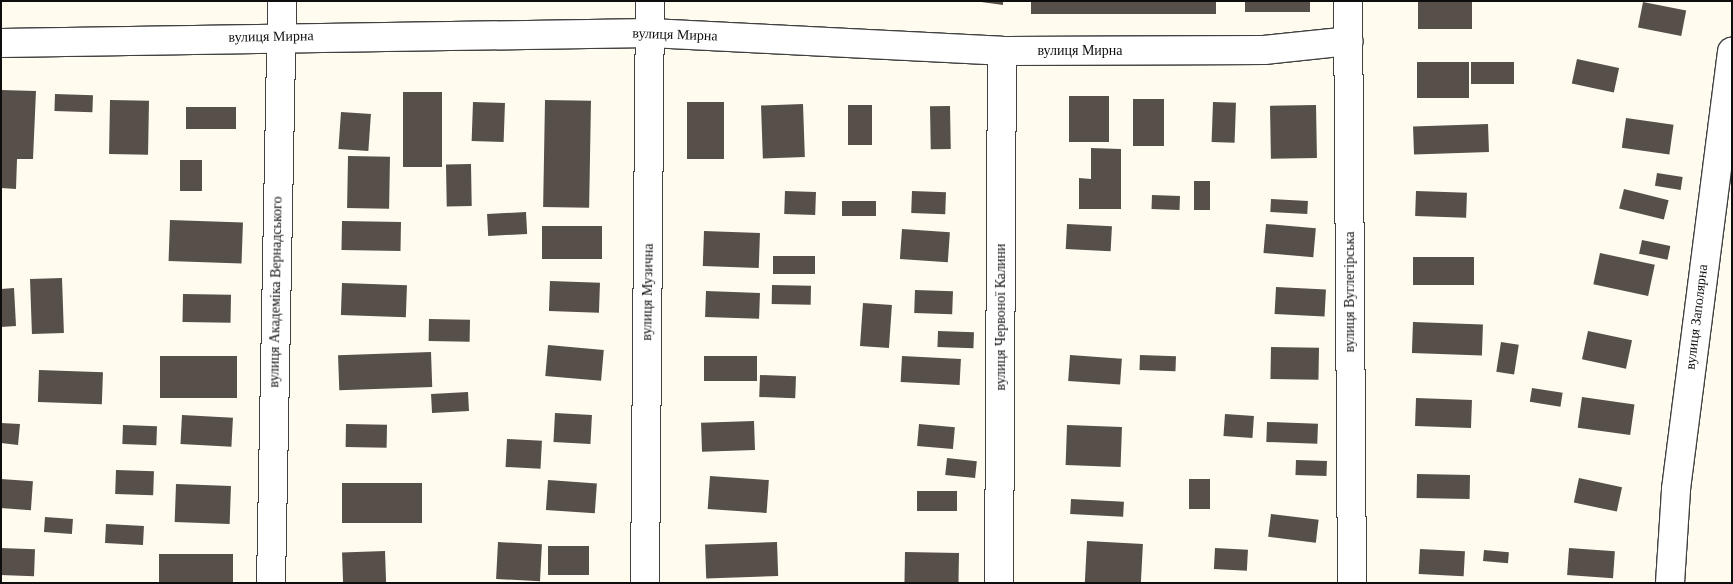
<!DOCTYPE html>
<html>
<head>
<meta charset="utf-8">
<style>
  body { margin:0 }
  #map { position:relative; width:1733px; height:584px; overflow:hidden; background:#fffcef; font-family:"Times New Roman",serif }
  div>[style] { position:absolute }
  .building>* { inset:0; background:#574f4a; transform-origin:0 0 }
  .roads { filter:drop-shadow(1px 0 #414141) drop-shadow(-1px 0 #414141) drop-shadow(0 1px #414141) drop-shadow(0 -1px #414141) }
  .street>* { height:28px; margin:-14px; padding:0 14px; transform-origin:14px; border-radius:14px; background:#fff }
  span { translate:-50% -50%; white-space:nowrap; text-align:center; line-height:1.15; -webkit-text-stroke:5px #fff; paint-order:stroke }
  .street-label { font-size:14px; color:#0e0e0e }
  .frame { position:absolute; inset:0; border:2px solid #0e0e0e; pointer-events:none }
</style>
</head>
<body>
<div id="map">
  <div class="building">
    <i style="clip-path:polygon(974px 1px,1003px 1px,1003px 5px)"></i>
    <i style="left:1031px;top:1px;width:185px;height:13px"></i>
    <i style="left:1245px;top:1px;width:65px;height:11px"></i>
    <i style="left:1418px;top:1px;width:54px;height:28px"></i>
    <i style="left:1643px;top:2px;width:44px;height:26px;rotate:11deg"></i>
    <i style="left:1577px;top:59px;width:43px;height:25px;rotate:12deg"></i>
    <i style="left:1417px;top:62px;width:52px;height:36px"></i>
    <i style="left:1514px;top:62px;width:22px;height:43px;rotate:90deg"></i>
    <i style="clip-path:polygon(1px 90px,36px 91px,33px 159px,17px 159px,16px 189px,1px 188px)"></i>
    <i style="left:403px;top:92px;width:39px;height:75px"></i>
    <i style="left:55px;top:94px;width:38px;height:17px;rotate:2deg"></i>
    <i style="left:1069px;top:96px;width:40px;height:46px"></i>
    <i style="left:1164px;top:99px;width:47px;height:31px;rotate:90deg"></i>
    <i style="left:110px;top:100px;width:39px;height:54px;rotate:1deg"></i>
    <i style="left:545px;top:100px;width:46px;height:107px;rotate:1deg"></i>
    <i style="left:473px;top:102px;width:32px;height:39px;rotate:2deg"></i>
    <i style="left:687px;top:102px;width:37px;height:57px"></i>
    <i style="left:1213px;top:102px;width:23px;height:40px;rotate:2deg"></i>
    <i style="left:803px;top:104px;width:53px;height:42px;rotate:88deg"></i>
    <i style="left:848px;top:105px;width:24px;height:40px"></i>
    <i style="left:1316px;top:105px;width:53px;height:46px;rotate:89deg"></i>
    <i style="left:950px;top:106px;width:43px;height:20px;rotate:89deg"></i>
    <i style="left:186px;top:107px;width:50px;height:22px"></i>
    <i style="left:341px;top:112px;width:30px;height:37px;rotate:4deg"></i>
    <i style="left:1626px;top:118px;width:48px;height:30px;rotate:8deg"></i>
    <i style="left:1488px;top:124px;width:28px;height:75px;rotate:88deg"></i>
    <i style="clip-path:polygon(1091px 148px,1121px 149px,1121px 209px,1079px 209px,1079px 178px,1091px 179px)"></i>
    <i style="left:348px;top:156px;width:42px;height:52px;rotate:1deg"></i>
    <i style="left:180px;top:160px;width:22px;height:31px"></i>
    <i style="left:471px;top:164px;width:42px;height:25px;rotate:89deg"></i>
    <i style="left:1657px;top:173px;width:26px;height:13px;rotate:9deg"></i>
    <i style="left:1194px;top:181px;width:16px;height:29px"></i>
    <i style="left:1624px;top:189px;width:46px;height:20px;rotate:14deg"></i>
    <i style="left:785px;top:191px;width:31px;height:23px;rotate:2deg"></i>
    <i style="left:912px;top:191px;width:34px;height:22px;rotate:2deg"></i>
    <i style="left:1416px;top:191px;width:51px;height:25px;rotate:2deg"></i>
    <i style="left:1152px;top:195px;width:28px;height:14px;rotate:2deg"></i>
    <i style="left:1271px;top:199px;width:37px;height:13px;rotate:3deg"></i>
    <i style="left:842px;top:201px;width:34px;height:15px"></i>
    <i style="left:526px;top:212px;width:22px;height:39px;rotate:87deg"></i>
    <i style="left:170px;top:220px;width:73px;height:41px;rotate:2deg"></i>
    <i style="left:342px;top:221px;width:59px;height:29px;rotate:1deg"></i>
    <i style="left:1067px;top:224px;width:45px;height:25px;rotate:3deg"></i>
    <i style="left:1266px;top:224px;width:50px;height:29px;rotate:5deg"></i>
    <i style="left:602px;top:226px;width:33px;height:60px;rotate:90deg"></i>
    <i style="left:902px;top:229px;width:48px;height:30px;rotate:4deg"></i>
    <i style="left:704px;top:231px;width:56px;height:35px;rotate:2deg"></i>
    <i style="left:1642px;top:240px;width:29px;height:14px;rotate:12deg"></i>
    <i style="left:1600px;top:253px;width:56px;height:32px;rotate:12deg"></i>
    <i style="left:773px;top:256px;width:42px;height:18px"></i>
    <i style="left:1474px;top:257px;width:28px;height:61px;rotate:90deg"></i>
    <i style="left:62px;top:278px;width:55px;height:32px;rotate:88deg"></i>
    <i style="left:550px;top:281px;width:50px;height:30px;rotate:2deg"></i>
    <i style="left:342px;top:283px;width:65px;height:32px;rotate:2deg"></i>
    <i style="left:772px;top:285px;width:39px;height:19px;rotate:1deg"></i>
    <i style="left:1276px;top:287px;width:50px;height:27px;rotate:3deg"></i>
    <i style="clip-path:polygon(14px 288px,16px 326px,1px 327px,1px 289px)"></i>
    <i style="left:915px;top:290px;width:38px;height:23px;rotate:2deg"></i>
    <i style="left:706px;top:291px;width:54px;height:26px;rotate:2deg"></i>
    <i style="left:183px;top:294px;width:48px;height:28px;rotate:1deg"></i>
    <i style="left:863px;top:303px;width:29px;height:43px;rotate:4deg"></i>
    <i style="left:429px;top:319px;width:41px;height:22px;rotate:1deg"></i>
    <i style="left:1413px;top:322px;width:70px;height:31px;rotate:2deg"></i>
    <i style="left:938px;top:331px;width:36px;height:16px;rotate:2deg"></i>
    <i style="left:1588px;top:331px;width:45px;height:29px;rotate:12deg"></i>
    <i style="left:1501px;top:342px;width:18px;height:30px;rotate:9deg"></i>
    <i style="left:548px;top:345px;width:56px;height:31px;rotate:5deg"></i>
    <i style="left:1271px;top:347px;width:48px;height:32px;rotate:1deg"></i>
    <i style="left:431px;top:352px;width:35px;height:93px;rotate:88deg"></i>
    <i style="left:1070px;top:355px;width:52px;height:26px;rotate:4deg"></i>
    <i style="left:1140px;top:355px;width:36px;height:15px;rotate:2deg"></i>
    <i style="left:237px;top:356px;width:42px;height:77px;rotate:90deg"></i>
    <i style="left:757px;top:356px;width:25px;height:53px;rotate:90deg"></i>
    <i style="left:902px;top:356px;width:59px;height:26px;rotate:3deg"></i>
    <i style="left:39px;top:370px;width:64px;height:32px;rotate:2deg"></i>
    <i style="left:760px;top:375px;width:36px;height:22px;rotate:2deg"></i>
    <i style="left:1532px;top:388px;width:31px;height:14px;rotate:9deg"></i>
    <i style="left:468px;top:392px;width:19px;height:37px;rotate:87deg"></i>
    <i style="left:1582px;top:397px;width:53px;height:31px;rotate:8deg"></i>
    <i style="left:1416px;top:398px;width:56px;height:28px;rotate:2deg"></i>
    <i style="left:555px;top:413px;width:37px;height:29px;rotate:3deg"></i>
    <i style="left:1225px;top:414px;width:29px;height:22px;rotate:4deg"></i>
    <i style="left:182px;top:415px;width:51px;height:29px;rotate:3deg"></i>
    <i style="left:754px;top:421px;width:29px;height:53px;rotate:88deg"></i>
    <i style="left:1267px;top:422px;width:51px;height:20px;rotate:2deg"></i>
    <i style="clip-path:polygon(1px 423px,20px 424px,18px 445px,1px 443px)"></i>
    <i style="left:346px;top:424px;width:41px;height:23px;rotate:1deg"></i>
    <i style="left:919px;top:424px;width:36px;height:22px;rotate:5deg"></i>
    <i style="left:123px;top:425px;width:34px;height:19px;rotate:2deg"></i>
    <i style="left:1067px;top:425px;width:55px;height:40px;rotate:2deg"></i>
    <i style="left:507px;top:439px;width:35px;height:28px;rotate:3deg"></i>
    <i style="left:947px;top:458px;width:30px;height:17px;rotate:6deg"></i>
    <i style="left:1296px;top:460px;width:31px;height:15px;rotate:2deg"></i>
    <i style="left:116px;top:470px;width:38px;height:24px;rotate:2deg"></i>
    <i style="left:1417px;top:474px;width:53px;height:24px;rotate:1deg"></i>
    <i style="left:710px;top:476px;width:59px;height:33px;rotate:4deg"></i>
    <i style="left:1579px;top:478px;width:44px;height:25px;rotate:12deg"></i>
    <i style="left:1px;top:479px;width:32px;height:29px;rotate:4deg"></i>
    <i style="left:1189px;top:479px;width:21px;height:30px"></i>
    <i style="left:548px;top:480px;width:49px;height:30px;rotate:4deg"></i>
    <i style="left:342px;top:483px;width:80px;height:40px"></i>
    <i style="left:176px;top:484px;width:55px;height:38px;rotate:2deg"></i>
    <i style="left:917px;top:491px;width:40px;height:20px"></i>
    <i style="left:1071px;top:499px;width:53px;height:15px;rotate:3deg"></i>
    <i style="left:1271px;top:514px;width:48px;height:23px;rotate:7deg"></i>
    <i style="left:45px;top:517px;width:28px;height:15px;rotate:4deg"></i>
    <i style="left:106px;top:524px;width:38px;height:19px;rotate:3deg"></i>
    <i style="left:1087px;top:541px;width:56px;height:42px;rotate:3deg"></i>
    <i style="left:498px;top:542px;width:44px;height:37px;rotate:3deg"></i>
    <i style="left:777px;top:542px;width:34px;height:72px;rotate:88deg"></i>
    <i style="left:548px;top:546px;width:41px;height:29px"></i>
    <i style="left:1px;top:548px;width:34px;height:27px;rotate:2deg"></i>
    <i style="left:1215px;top:548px;width:33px;height:21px;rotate:3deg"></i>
    <i style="left:1569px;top:548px;width:46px;height:27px;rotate:4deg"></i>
    <i style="left:1420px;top:549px;width:45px;height:25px;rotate:3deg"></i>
    <i style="left:1484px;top:550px;width:25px;height:11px;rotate:5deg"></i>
    <i style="left:385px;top:551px;width:32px;height:43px;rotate:88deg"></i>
    <i style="left:905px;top:552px;width:54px;height:30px;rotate:1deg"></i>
    <i style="left:159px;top:554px;width:74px;height:29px"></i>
  </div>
  <div class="roads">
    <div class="street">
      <i style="left:1348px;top:1px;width:582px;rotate:89.61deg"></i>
      <i style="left:1px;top:43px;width:649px;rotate:-0.88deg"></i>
      <i style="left:650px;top:33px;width:352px;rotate:2.9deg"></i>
      <i style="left:1002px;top:51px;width:262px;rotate:-0.2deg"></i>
      <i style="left:1264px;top:50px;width:85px;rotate:-6deg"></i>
      <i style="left:271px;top:583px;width:582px;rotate:-88.92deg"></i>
      <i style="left:645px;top:583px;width:582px;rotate:-89.51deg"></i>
      <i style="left:999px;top:583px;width:532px;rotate:-89.68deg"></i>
      <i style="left:1670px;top:583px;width:94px;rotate:-86.3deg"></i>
      <i style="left:1676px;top:489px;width:441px;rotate:-82.7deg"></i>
    </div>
  </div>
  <div class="street-label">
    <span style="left:675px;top:35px;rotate:2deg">вулиця Мирна</span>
    <span style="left:271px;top:37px;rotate:-1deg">вулиця Мирна</span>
    <span style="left:1080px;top:51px">вулиця Мирна</span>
    <span style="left:276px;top:292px;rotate:-89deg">вулиця Академіка Вернадського</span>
    <span style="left:648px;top:292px;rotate:-89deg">вулиця Музична</span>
    <span style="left:1350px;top:292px;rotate:-90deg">вулиця Вуглегірська</span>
    <span style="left:1001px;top:317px;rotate:-90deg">вулиця Червоної Калини</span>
    <span style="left:1697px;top:317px;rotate:-83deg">вулиця Заполярна</span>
  </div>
  <div class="frame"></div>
</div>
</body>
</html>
